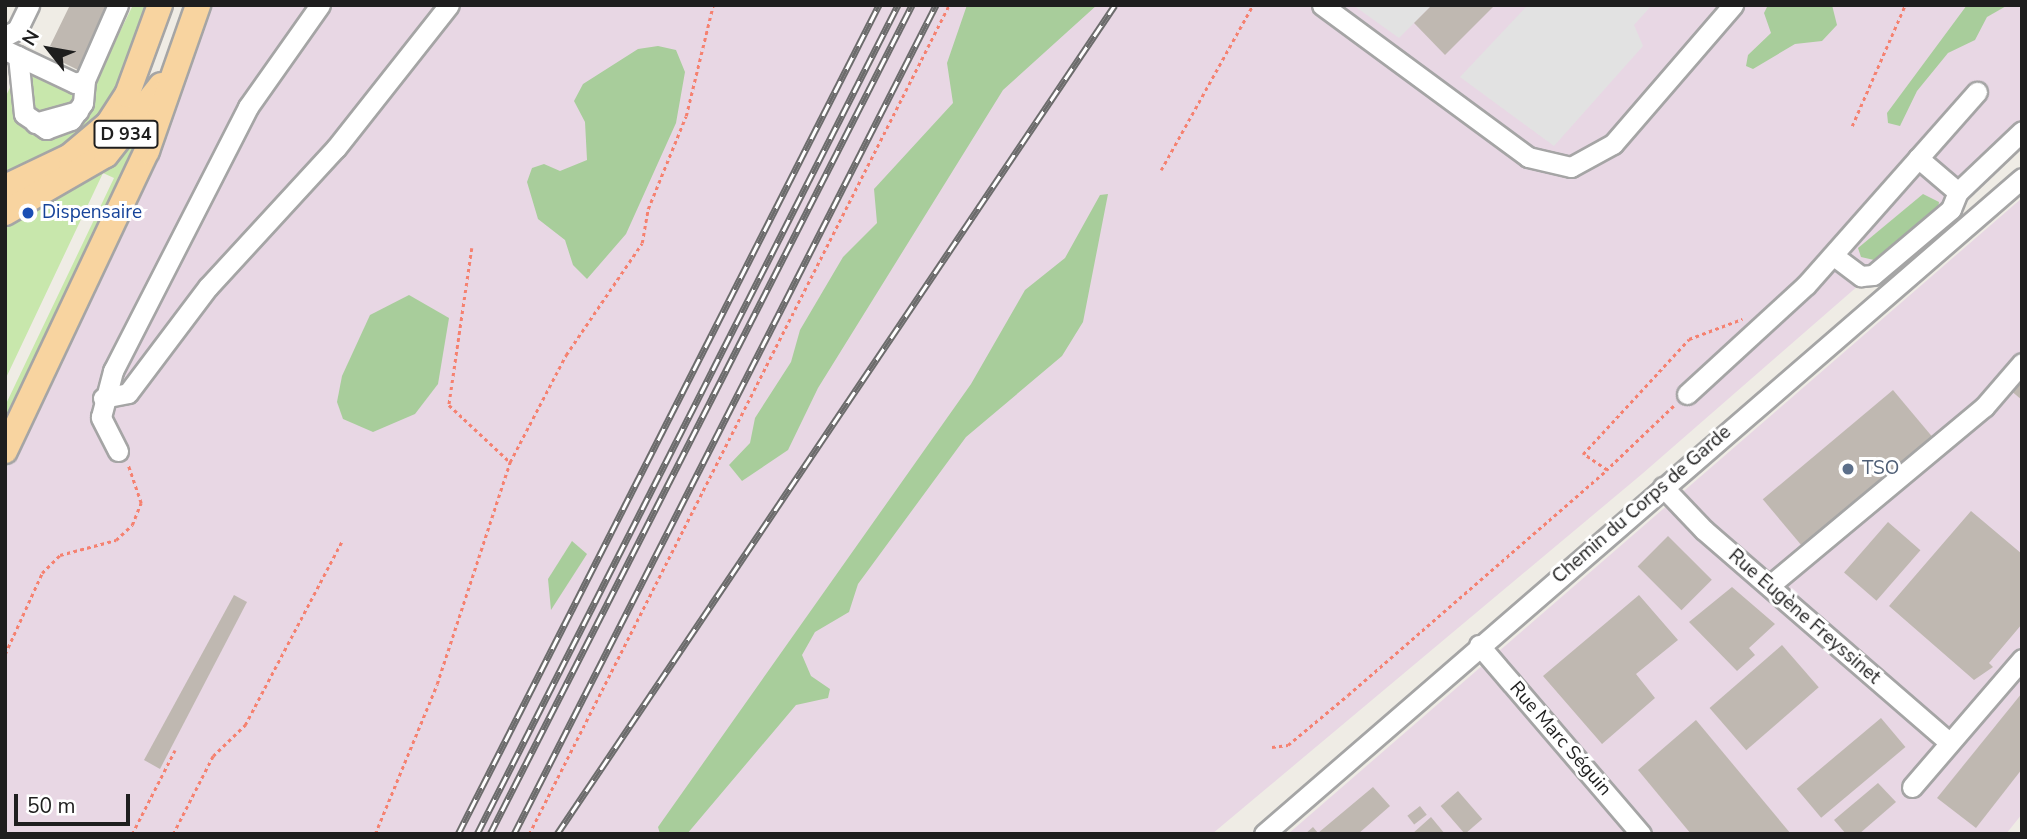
<!DOCTYPE html>
<html>
<head>
<meta charset="utf-8">
<style>
  body { margin:0 }
  #map { position:relative; width:2027px; height:839px; overflow:hidden; background:#efece5; font-family:"Nunito Sans",sans-serif }
  div>[style] { position:absolute }
  .industrial>* { inset:0; background:#e8d7e4 }
  .grass>* { inset:0; background:#c8e7ac }
  .forest>* { inset:0; background:#a8cd9b }
  .parking>* { inset:0; background:#e2e2e2 }
  .building>* { inset:0; background:#bfb8b1; transform-origin:0 0 }
  .path>* { height:2.5px; margin-top:-1.25px; transform-origin:0; background:repeating-linear-gradient(90deg,#f58170 0 3.5px,transparent 0 7px) }
  .roads { filter:drop-shadow(2px 0 #a5a5a5) drop-shadow(-2px 0 #a5a5a5) drop-shadow(0 2px #a5a5a5) drop-shadow(0 -2px #a5a5a5) }
  .minor>* { height:19px; margin:-9.5px; padding:0 9.5px; transform-origin:9.5px; border-radius:9.5px; background:#fff }
  .major>* { height:24px; margin:-12px; padding:0 12px; transform-origin:12px; border-radius:12px; background:#f8d4a0 }
  .rail>* { height:7px; margin-top:-3.5px; transform-origin:0; background:repeating-linear-gradient(90deg,#fff 0 13px,#6c6c6c 0 26px); box-sizing:border-box; border-block:2px solid #6c6c6c }
  .dots>* { width:19px; height:19px; translate:-50% -50%; box-sizing:border-box; border:4px solid #fff; border-radius:50% }
  span { translate:-50% -50%; white-space:nowrap; text-align:center; line-height:1.15; -webkit-text-stroke:6px #fff; paint-order:stroke }
  .shield-label span { padding:2px 5px; background:#fff; border:2px solid; border-radius:5px; -webkit-text-stroke-width:0 }
  .shield-label { font-size:18px; color:#1e1e1e; font-weight:700 }
  .transit-label { font-size:19px; color:#164399 }
  .left { translate:0 -50%; text-align:left }
  .service-label { font-size:19px; color:#4e5e75 }
  .street-label { font-size:19px; color:#1e1e1e }
  .frame { position:absolute; inset:0; border:7px solid #1e1e1e; pointer-events:none }
  .north { position:absolute; left:14px; top:14px; width:70px; height:70px; -webkit-text-stroke:5px #fff; paint-order:stroke; rotate:301deg; font-size:19px; font-weight:700; line-height:28px; text-align:center; color:#1e1e1e }
  .north::after { content:''; display:block; margin:auto; width:24px; height:32px; background:#1e1e1e; clip-path:polygon(50% 0,100% 100%,50% 72%,0 100%) }
  .scale { position:absolute; left:14px; top:794px; width:116px; height:32px; box-sizing:border-box; border:4px solid #1e1e1e; border-top:0; padding-left:9px; font-size:21px; line-height:24px; white-space:nowrap; color:#1e1e1e; -webkit-text-stroke:5px #fff; paint-order:stroke }
</style>
</head>
<body>
<div id="map">
  <div class="industrial">
    <i style="clip-path:polygon(207px 5px,2022px 5px,2022px 143px,1642px 474px,1212px 834px,5px 834px,5px 471px,116px 234px)"></i>
    <i style="clip-path:polygon(2022px 198px,2022px 814px,2006px 834px,1288px 834px)"></i>
  </div>
  <div class="grass">
    <i style="clip-path:polygon(133px 5px,155px 5px,134px 68px,95px 131px,5px 182px,5px 98px,15px 77px,28px 125px,90px 93px)"></i>
    <i style="clip-path:polygon(22px 64px,82px 92px,77px 104px,34px 115px)"></i>
    <i style="clip-path:polygon(151px 113px,5px 441px,5px 406px,114px 178px,103px 173px,5px 380px,5px 224px,34px 214px)"></i>
  </div>
  <div class="forest">
    <i style="clip-path:polygon(967px 5px,1097px 5px,1003px 90px,818px 388px,788px 450px,742px 481px,729px 465px,750px 443px,755px 418px,791px 362px,800px 330px,843px 257px,877px 223px,874px 189px,953px 103px,947px 63px)"></i>
    <i style="clip-path:polygon(1768px 5px,1832px 5px,1837px 25px,1822px 41px,1795px 44px,1753px 69px,1746px 66px,1748px 55px,1771px 33px,1764px 13px)"></i>
    <i style="clip-path:polygon(1967px 5px,2008px 5px,1987px 17px,1975px 40px,1948px 53px,1917px 91px,1900px 126px,1888px 123px,1887px 113px)"></i>
    <i style="clip-path:polygon(658px 46px,676px 50px,685px 72px,676px 123px,626px 234px,587px 279px,573px 265px,565px 240px,538px 219px,527px 182px,532px 168px,544px 164px,560px 171px,587px 160px,585px 122px,574px 101px,583px 84px,638px 49px)"></i>
    <i style="clip-path:polygon(1108px 194px,1083px 322px,1062px 356px,966px 437px,858px 584px,849px 612px,815px 632px,802px 655px,811px 676px,830px 689px,828px 698px,796px 705px,687px 834px,660px 834px,658px 827px,971px 384px,1025px 290px,1065px 258px,1100px 195px)"></i>
    <i style="clip-path:polygon(1923px 194px,1939px 202px,1938px 209px,1874px 260px,1861px 257px,1858px 248px)"></i>
    <i style="clip-path:polygon(409px 295px,449px 318px,438px 384px,415px 414px,373px 432px,343px 419px,337px 402px,342px 376px,370px 315px)"></i>
    <i style="clip-path:polygon(572px 541px,587px 554px,551px 610px,548px 579px)"></i>
  </div>
  <div class="parking">
    <i style="clip-path:polygon(1353px 5px,1432px 5px,1399px 38px)"></i>
    <i style="clip-path:polygon(1528px 5px,1652px 5px,1634px 25px,1643px 46px,1554px 146px,1460px 77px)"></i>
  </div>
  <div class="building">
    <i style="clip-path:polygon(70px 5px,106px 5px,102px 14px,111px 19px,82px 72px,58px 60px,62px 51px,50px 46px)"></i>
    <i style="clip-path:polygon(1432px 5px,1495px 5px,1445px 55px,1414px 23px)"></i>
    <i style="clip-path:polygon(2022px 377px,2022px 400px,2010px 390px)"></i>
    <i style="left:1893px;top:390px;width:62px;height:170px;rotate:50deg"></i>
    <i style="clip-path:polygon(1971px 511px,2022px 554px,2022px 624px,1989px 663px,1993px 667px,1974px 680px,1889px 606px)"></i>
    <i style="left:1888px;top:522px;width:43px;height:67px;rotate:41deg"></i>
    <i style="left:1668px;top:536px;width:62px;height:43px;rotate:45deg"></i>
    <i style="clip-path:polygon(1732px 587px,1775px 624px,1749px 648px,1755px 655px,1737px 671px,1689px 622px)"></i>
    <i style="clip-path:polygon(234px 595px,247px 602px,160px 769px,144px 760px)"></i>
    <i style="clip-path:polygon(1639px 595px,1678px 640px,1636px 674px,1655px 698px,1602px 744px,1543px 676px)"></i>
    <i style="left:1782px;top:645px;width:56px;height:96px;rotate:49deg"></i>
    <i style="clip-path:polygon(2022px 693px,2022px 769px,1976px 828px,1937px 798px)"></i>
    <i style="left:1881px;top:718px;width:38px;height:110px;rotate:50deg"></i>
    <i style="clip-path:polygon(1696px 720px,1791px 834px,1691px 834px,1638px 770px)"></i>
    <i style="clip-path:polygon(1878px 783px,1896px 802px,1859px 834px,1846px 834px,1834px 820px)"></i>
    <i style="clip-path:polygon(1373px 787px,1390px 806px,1358px 834px,1305px 834px,1313px 827px,1318px 833px)"></i>
    <i style="left:1458px;top:791px;width:37px;height:23px;rotate:49deg"></i>
    <i style="left:1420px;top:806px;width:11px;height:16px;rotate:52deg"></i>
    <i style="clip-path:polygon(1431px 817px,1445px 834px,1412px 834px)"></i>
  </div>
  <div class="path">
    <i style="left:1852px;top:126px;width:132px;rotate:-66.3deg"></i>
    <i style="left:1161px;top:170px;width:189px;rotate:-60.9deg"></i>
    <i style="left:472px;top:248px;width:159px;rotate:98.3deg"></i>
    <i style="left:449px;top:405px;width:83px;rotate:43.1deg"></i>
    <i style="left:1674px;top:406px;width:93px;rotate:136.3deg"></i>
    <i style="left:1607px;top:470px;width:29px;rotate:-146deg"></i>
    <i style="left:1583px;top:454px;width:156px;rotate:-47.3deg"></i>
    <i style="left:1689px;top:339px;width:57px;rotate:-20.7deg"></i>
    <i style="left:5px;top:654px;width:89px;rotate:-65.4deg"></i>
    <i style="left:42px;top:573px;width:25px;rotate:-45deg"></i>
    <i style="left:60px;top:555px;width:58px;rotate:-15deg"></i>
    <i style="left:116px;top:540px;width:22px;rotate:-43deg"></i>
    <i style="left:132px;top:525px;width:24px;rotate:-68deg"></i>
    <i style="left:141px;top:503px;width:40px;rotate:-108.9deg"></i>
    <i style="left:1272px;top:747px;width:16px;rotate:-7deg"></i>
    <i style="left:1288px;top:745px;width:78px;rotate:-39.8deg"></i>
    <i style="left:1348px;top:695px;width:343px;rotate:-41deg"></i>
    <i style="left:132px;top:834px;width:94px;rotate:-62.9deg"></i>
    <i style="left:173px;top:834px;width:88px;rotate:-62.9deg"></i>
    <i style="left:213px;top:756px;width:45px;rotate:-44.1deg"></i>
    <i style="left:245px;top:725px;width:208px;rotate:-62.2deg"></i>
    <i style="left:375px;top:834px;width:162px;rotate:-67.5deg"></i>
    <i style="left:437px;top:684px;width:234px;rotate:-71.8deg"></i>
    <i style="left:510px;top:462px;width:121px;rotate:-62.4deg"></i>
    <i style="left:566px;top:355px;width:135px;rotate:-55.8deg"></i>
    <i style="left:642px;top:243px;width:35px;rotate:-80deg"></i>
    <i style="left:648px;top:209px;width:100px;rotate:-67.8deg"></i>
    <i style="left:686px;top:116px;width:114px;rotate:-76.3deg"></i>
    <i style="left:529px;top:834px;width:929px;rotate:-63.13deg"></i>
  </div>
  <div class="roads">
    <div class="minor">
      <i style="left:1322px;top:5px;width:256px;rotate:36.4deg"></i>
      <i style="left:1528px;top:157px;width:44px;rotate:13.1deg"></i>
      <i style="left:1571px;top:167px;width:48px;rotate:-28.7deg"></i>
      <i style="left:1613px;top:144px;width:184px;rotate:-49.2deg"></i>
      <i style="left:5px;top:36px;width:13px;rotate:-27deg"></i>
      <i style="left:17px;top:30px;width:28px;rotate:-64deg"></i>
      <i style="left:5px;top:50px;width:77px;rotate:25.2deg"></i>
      <i style="left:75px;top:83px;width:10px;rotate:-17deg"></i>
      <i style="left:85px;top:80px;width:82px;rotate:-66.3deg"></i>
      <i style="left:18px;top:56px;width:58px;rotate:84.1deg"></i>
      <i style="left:24px;top:114px;width:27px;rotate:34deg"></i>
      <i style="left:46px;top:129px;width:27px;rotate:-20deg"></i>
      <i style="left:71px;top:120px;width:21px;rotate:-55deg"></i>
      <i style="left:83px;top:103px;width:23px;rotate:-85deg"></i>
      <i style="left:35px;top:123px;width:45px;rotate:-15.6deg"></i>
      <i style="left:1918px;top:158px;width:52px;rotate:40.4deg"></i>
      <i style="left:1958px;top:192px;width:88px;rotate:-43.6deg"></i>
      <i style="left:1834px;top:256px;width:34px;rotate:37deg"></i>
      <i style="left:1861px;top:276px;width:12px;rotate:-5deg"></i>
      <i style="left:1873px;top:275px;width:102px;rotate:-40.2deg"></i>
      <i style="left:1951px;top:209px;width:18px;rotate:-68deg"></i>
      <i style="left:1687px;top:394px;width:161px;rotate:-42.5deg"></i>
      <i style="left:1806px;top:285px;width:258px;rotate:-48.5deg"></i>
      <i style="left:103px;top:398px;width:25px;rotate:-11deg"></i>
      <i style="left:128px;top:393px;width:133px;rotate:-53deg"></i>
      <i style="left:208px;top:287px;width:189px;rotate:-47.4deg"></i>
      <i style="left:336px;top:148px;width:182px;rotate:-51.7deg"></i>
      <i style="left:118px;top:451px;width:38px;rotate:-117deg"></i>
      <i style="left:101px;top:417px;width:48px;rotate:-75.4deg"></i>
      <i style="left:113px;top:371px;width:297px;rotate:-62.9deg"></i>
      <i style="left:248px;top:107px;width:125px;rotate:-54.8deg"></i>
      <i style="left:1663px;top:487px;width:59px;rotate:46.4deg"></i>
      <i style="left:1704px;top:530px;width:324px;rotate:40.9deg"></i>
      <i style="left:1769px;top:586px;width:280px;rotate:-39.8deg"></i>
      <i style="left:1984px;top:407px;width:58px;rotate:-49.2deg"></i>
      <i style="left:1479px;top:645px;width:249px;rotate:49.4deg"></i>
      <i style="left:1912px;top:787px;width:169px;rotate:-49.3deg"></i>
      <i style="left:1264px;top:834px;width:1002px;rotate:-40.87deg"></i>
    </div>
    <div class="major">
      <i style="left:5px;top:187px;width:72px;rotate:-25.5deg"></i>
      <i style="left:70px;top:156px;width:50px;rotate:-40.1deg"></i>
      <i style="left:108px;top:124px;width:35px;rotate:-57deg"></i>
      <i style="left:127px;top:95px;width:96px;rotate:-69.9deg"></i>
      <i style="left:5px;top:213px;width:116px;rotate:-29.9deg"></i>
      <i style="left:106px;top:155px;width:89px;rotate:-51.8deg"></i>
      <i style="left:5px;top:451px;width:332px;rotate:-64.7deg"></i>
      <i style="left:147px;top:151px;width:155px;rotate:-70.7deg"></i>
    </div>
  </div>
  <div class="rail">
    <i style="left:458px;top:834px;width:930px;rotate:-63.08deg"></i>
    <i style="left:477px;top:834px;width:930px;rotate:-63.08deg"></i>
    <i style="left:490px;top:834px;width:930px;rotate:-63.02deg"></i>
    <i style="left:514px;top:834px;width:930px;rotate:-63.02deg"></i>
    <i style="left:557px;top:834px;width:999px;rotate:-56.06deg"></i>
  </div>
  <div class="dots">
    <i style="left:28px;top:213px;background:#1a4fb4"></i>
    <i style="left:1848px;top:469px;background:#5c6f8a"></i>
  </div>
  <div class="shield-label">
    <span style="left:126px;top:134px">D 934</span>
  </div>
  <div class="transit-label">
    <span class="left" style="left:42px;top:213px">Dispensaire</span>
  </div>
  <div class="service-label">
    <span class="left" style="left:1862px;top:469px">TSO</span>
  </div>
  <div class="street-label">
    <span style="left:1642px;top:505px;rotate:-41deg">Chemin du Corps de Garde</span>
    <span style="left:1804px;top:617px;rotate:41deg">Rue Eugène Freyssinet</span>
    <span style="left:1560px;top:739px;rotate:49deg">Rue Marc Séguin</span>
  </div>
  <div class="frame"></div>
  <div class="north">N</div>
  <div class="scale">50 m</div>
</div>
</body>
</html>
